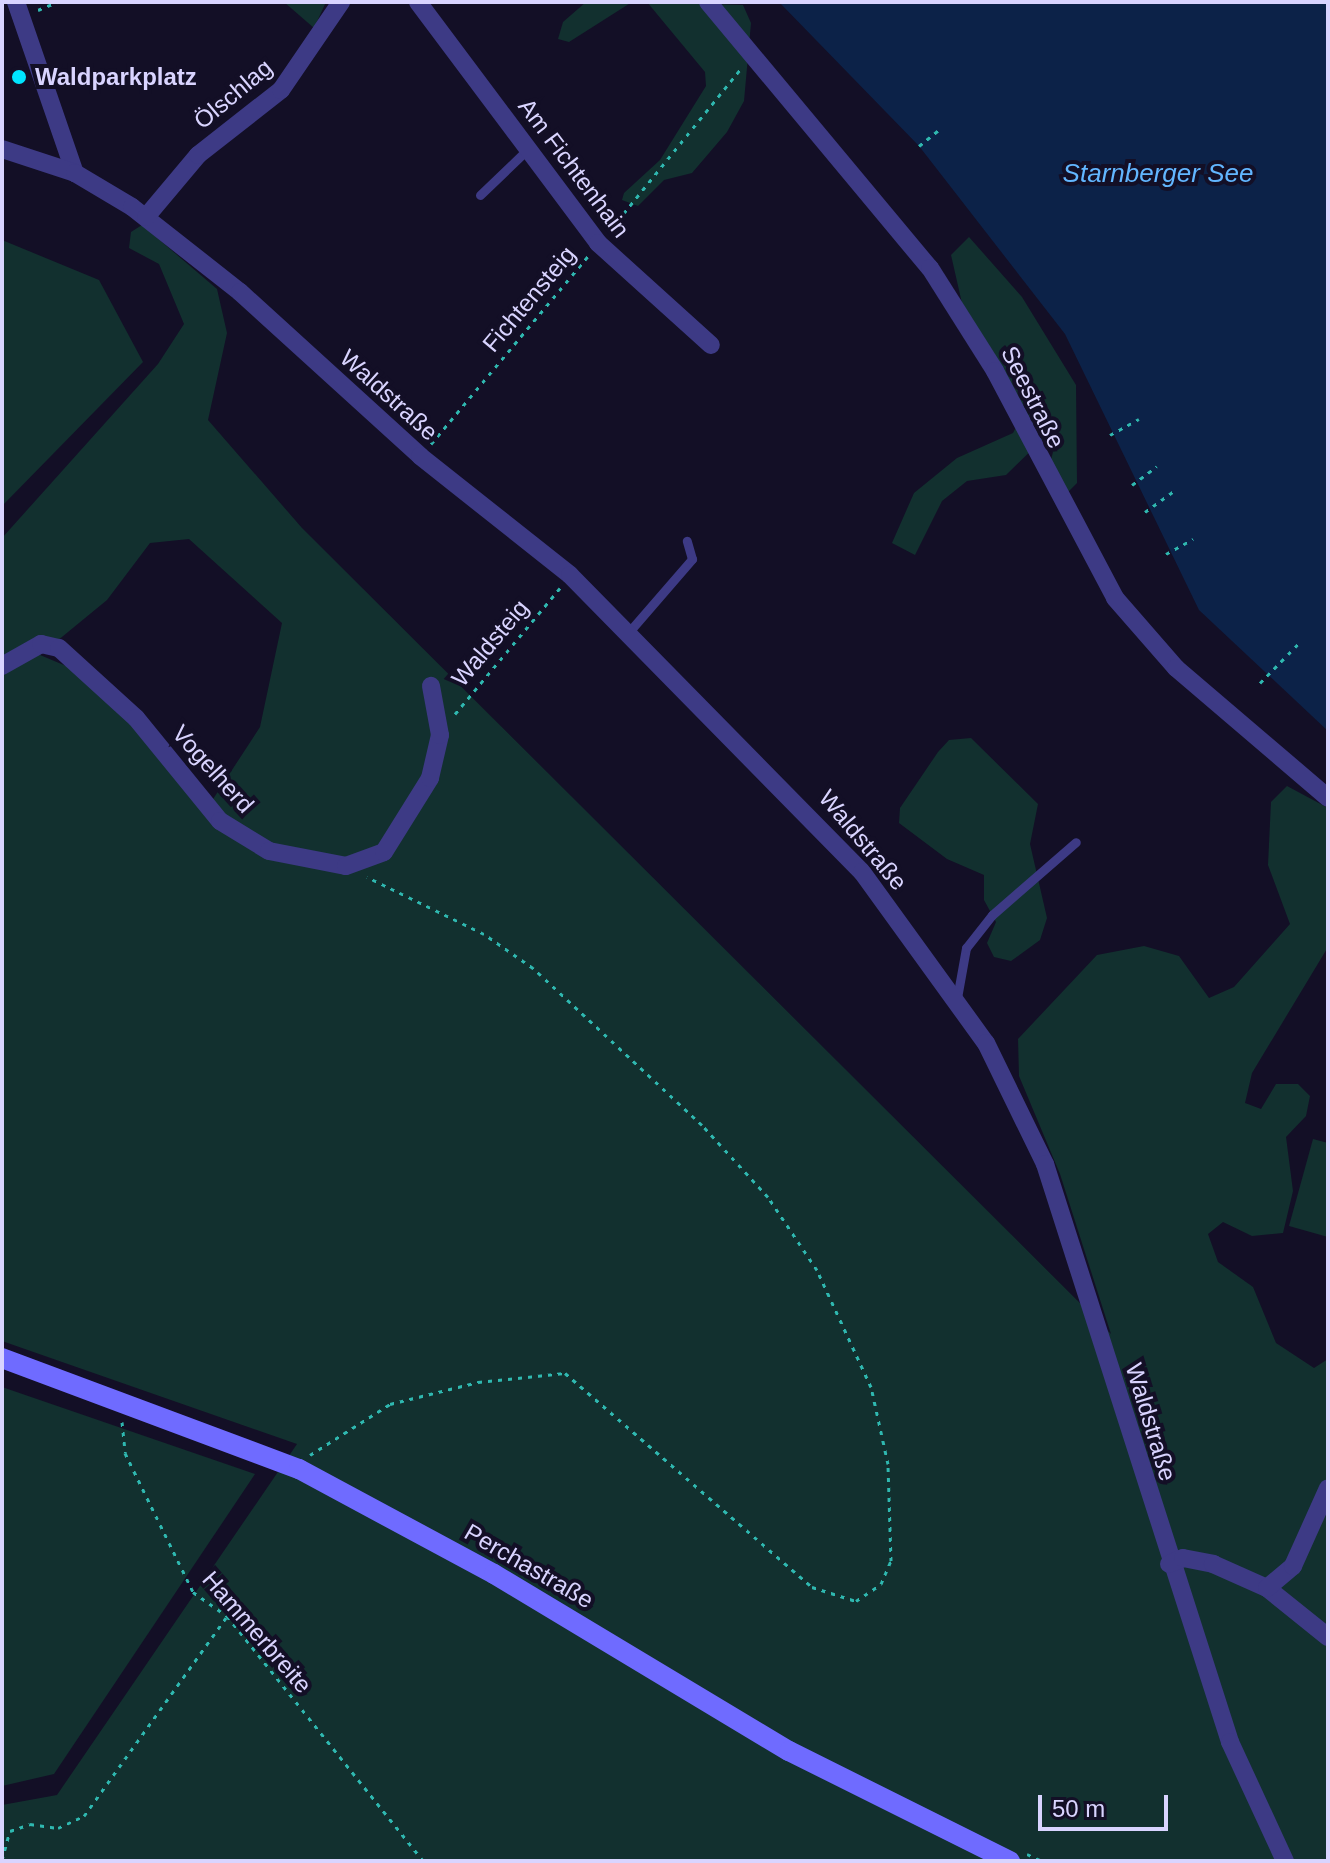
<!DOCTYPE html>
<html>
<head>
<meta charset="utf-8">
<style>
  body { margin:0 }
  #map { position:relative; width:1330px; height:1863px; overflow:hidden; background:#130f26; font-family:Arial,sans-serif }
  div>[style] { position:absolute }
  .green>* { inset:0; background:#12302f }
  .water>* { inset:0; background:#0c2248 }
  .path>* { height:3px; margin-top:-1.5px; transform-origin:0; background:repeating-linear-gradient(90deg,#2fb8b0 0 4px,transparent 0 10px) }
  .lane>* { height:9px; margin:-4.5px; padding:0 4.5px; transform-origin:4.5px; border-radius:4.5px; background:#3d3a85 }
  .street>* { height:18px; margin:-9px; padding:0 9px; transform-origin:9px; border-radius:9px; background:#3d3a85 }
  .secondary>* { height:20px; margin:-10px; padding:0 10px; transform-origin:10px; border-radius:10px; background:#6f6bff }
  .dots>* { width:22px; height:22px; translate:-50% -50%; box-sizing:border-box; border:4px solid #130f26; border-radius:50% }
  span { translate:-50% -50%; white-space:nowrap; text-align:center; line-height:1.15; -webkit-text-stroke:8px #130f26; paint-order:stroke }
  .poi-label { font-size:24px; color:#d9d4ff; font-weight:700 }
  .left { translate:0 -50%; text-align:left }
  .street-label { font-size:24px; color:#d9d4ff }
  .water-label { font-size:26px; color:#62b6ff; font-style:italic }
  .frame { position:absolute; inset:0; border:4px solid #d9d4ff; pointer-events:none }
  .scale { position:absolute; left:1038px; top:1795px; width:130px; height:36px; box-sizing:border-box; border:4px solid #d9d4ff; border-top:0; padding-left:10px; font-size:24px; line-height:28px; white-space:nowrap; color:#d9d4ff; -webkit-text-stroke:6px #130f26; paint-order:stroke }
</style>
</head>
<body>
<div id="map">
  <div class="green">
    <i style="clip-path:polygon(284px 2px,326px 2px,314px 28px)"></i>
    <i style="clip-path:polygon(586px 2px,632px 2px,569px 42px,558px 39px,563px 22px)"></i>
    <i style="clip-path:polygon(647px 2px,743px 5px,751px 23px,744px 101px,727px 132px,692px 173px,664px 180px,638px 206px,622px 200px,624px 193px,660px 160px,706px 86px,705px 72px)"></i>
    <i style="clip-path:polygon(evenodd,142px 225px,217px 289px,227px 333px,208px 420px,302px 528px,1111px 1334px,1060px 1174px,1019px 1076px,1018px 1039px,1097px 955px,1144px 946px,1179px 956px,1209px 998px,1234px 987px,1290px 924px,1268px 865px,1271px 802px,1287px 786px,1328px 808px,1328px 947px,1252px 1073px,1245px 1103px,1261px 1109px,1276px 1084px,1298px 1084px,1310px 1096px,1306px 1116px,1286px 1137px,1293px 1191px,1283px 1233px,1252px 1236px,1223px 1222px,1208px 1234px,1218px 1262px,1253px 1287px,1276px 1343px,1314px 1368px,1328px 1359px,1328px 1861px,2px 1861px,2px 1805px,57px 1795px,297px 1444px,2px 1341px,2px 538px,158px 364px,184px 324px,159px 264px,129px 248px,131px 232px,142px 225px,189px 539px,282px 623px,260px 727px,204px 813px,126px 717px,78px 671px,40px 655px,107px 600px,150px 543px,189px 539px)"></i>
    <i style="clip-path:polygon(969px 237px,1022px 297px,1076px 385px,1077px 483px,1068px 492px,1048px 471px,1053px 452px,1044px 438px,1006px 475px,967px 481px,942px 501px,915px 555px,892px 543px,914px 493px,957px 458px,1013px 433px,1024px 411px,964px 312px,951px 255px)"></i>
    <i style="clip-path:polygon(2px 240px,99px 280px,143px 362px,2px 506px)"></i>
    <i style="clip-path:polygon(971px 738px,1038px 804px,1030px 844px,1047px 918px,1040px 940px,1011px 961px,994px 957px,987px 943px,996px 922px,984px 900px,984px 875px,947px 859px,899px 823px,900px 808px,938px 752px,949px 740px)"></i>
    <i style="clip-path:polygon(1313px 1139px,1328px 1143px,1328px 1237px,1289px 1226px)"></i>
    <i style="clip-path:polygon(2px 1387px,255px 1474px,54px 1774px,2px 1786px)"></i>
  </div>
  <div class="water">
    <i style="clip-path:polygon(779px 2px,1328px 2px,1328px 731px,1199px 610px,1065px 334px,919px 146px)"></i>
  </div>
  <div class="path">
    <i style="left:38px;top:10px;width:21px;rotate:-23deg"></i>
    <i style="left:919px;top:146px;width:27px;rotate:-39deg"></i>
    <i style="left:611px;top:229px;width:208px;rotate:-51deg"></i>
    <i style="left:1110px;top:435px;width:33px;rotate:-29deg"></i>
    <i style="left:431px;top:444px;width:245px;rotate:-50.1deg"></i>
    <i style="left:1132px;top:485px;width:31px;rotate:-37deg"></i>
    <i style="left:1145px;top:512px;width:37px;rotate:-36deg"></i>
    <i style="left:1166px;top:554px;width:31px;rotate:-29deg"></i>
    <i style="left:1260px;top:683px;width:57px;rotate:-45.7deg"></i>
    <i style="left:455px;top:714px;width:164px;rotate:-50.2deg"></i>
    <i style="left:122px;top:1422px;width:31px;rotate:84deg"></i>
    <i style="left:125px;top:1453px;width:155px;rotate:63.9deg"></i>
    <i style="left:193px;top:1592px;width:42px;rotate:35.2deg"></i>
    <i style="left:227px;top:1616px;width:314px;rotate:51.3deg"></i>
    <i style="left:310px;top:1455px;width:95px;rotate:-32.5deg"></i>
    <i style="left:390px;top:1404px;width:91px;rotate:-14deg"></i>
    <i style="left:478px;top:1382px;width:87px;rotate:-5.9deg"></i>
    <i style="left:565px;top:1373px;width:327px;rotate:40.9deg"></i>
    <i style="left:812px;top:1587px;width:46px;rotate:17.7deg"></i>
    <i style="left:856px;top:1601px;width:30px;rotate:-34deg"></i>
    <i style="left:881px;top:1584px;width:25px;rotate:-67deg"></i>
    <i style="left:891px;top:1561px;width:97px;rotate:-91.8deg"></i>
    <i style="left:888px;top:1464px;width:79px;rotate:-102.4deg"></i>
    <i style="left:871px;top:1387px;width:129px;rotate:-114.8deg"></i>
    <i style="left:817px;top:1270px;width:88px;rotate:-123.9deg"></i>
    <i style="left:768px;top:1197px;width:98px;rotate:-132.5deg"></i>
    <i style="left:702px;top:1125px;width:231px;rotate:-137.1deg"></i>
    <i style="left:533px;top:968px;width:60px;rotate:-145.2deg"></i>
    <i style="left:484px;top:934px;width:130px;rotate:-154deg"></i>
    <i style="left:1027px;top:1854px;width:17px;rotate:25deg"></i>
    <i style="left:2px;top:1860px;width:30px;rotate:-75deg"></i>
    <i style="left:10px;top:1831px;width:21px;rotate:-19deg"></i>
    <i style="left:30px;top:1824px;width:28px;rotate:8deg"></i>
    <i style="left:58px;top:1828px;width:29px;rotate:-25deg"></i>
    <i style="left:84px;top:1816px;width:244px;rotate:-54.4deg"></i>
  </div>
  <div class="lane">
    <i style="left:480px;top:195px;width:66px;rotate:-43.8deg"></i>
    <i style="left:628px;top:633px;width:98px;rotate:-49.1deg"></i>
    <i style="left:692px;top:559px;width:19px;rotate:-106deg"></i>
    <i style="left:957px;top:998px;width:51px;rotate:-79.8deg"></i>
    <i style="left:966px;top:948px;width:42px;rotate:-51.8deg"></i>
    <i style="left:992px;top:915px;width:111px;rotate:-41deg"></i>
  </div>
  <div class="street">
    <i style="left:16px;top:2px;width:181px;rotate:71deg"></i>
    <i style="left:418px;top:2px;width:301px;rotate:53.2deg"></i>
    <i style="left:598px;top:243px;width:152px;rotate:42.1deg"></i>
    <i style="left:708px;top:2px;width:346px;rotate:50.2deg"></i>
    <i style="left:930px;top:268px;width:122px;rotate:57.7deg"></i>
    <i style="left:995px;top:371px;width:257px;rotate:62.1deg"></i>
    <i style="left:1115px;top:598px;width:93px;rotate:48.9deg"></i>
    <i style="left:1176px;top:668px;width:200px;rotate:40.5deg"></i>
    <i style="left:2px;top:149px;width:77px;rotate:18.2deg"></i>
    <i style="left:75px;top:173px;width:66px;rotate:30.8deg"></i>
    <i style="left:132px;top:207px;width:137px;rotate:38.2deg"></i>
    <i style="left:240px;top:292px;width:244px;rotate:42.3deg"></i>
    <i style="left:420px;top:456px;width:191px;rotate:38.4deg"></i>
    <i style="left:570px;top:575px;width:417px;rotate:45.5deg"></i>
    <i style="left:862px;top:872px;width:211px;rotate:54.1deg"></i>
    <i style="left:986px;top:1043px;width:135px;rotate:64deg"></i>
    <i style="left:1045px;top:1164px;width:607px;rotate:72.25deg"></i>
    <i style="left:1230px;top:1742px;width:131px;rotate:65.2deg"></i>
    <i style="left:146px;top:217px;width:81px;rotate:-50deg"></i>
    <i style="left:198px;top:155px;width:105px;rotate:-38.1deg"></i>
    <i style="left:281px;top:90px;width:107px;rotate:-55.7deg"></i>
    <i style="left:2px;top:666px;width:45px;rotate:-29.4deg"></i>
    <i style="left:41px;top:644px;width:18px;rotate:13deg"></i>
    <i style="left:59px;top:648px;width:104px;rotate:42.3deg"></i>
    <i style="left:136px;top:718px;width:133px;rotate:50.8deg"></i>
    <i style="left:220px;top:821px;width:57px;rotate:31.5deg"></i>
    <i style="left:269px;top:851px;width:78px;rotate:11deg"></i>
    <i style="left:346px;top:866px;width:40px;rotate:-20.2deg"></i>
    <i style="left:384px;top:852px;width:87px;rotate:-58.1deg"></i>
    <i style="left:430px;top:778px;width:44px;rotate:-76.9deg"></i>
    <i style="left:440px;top:735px;width:50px;rotate:-100.4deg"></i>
    <i style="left:1169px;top:1564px;width:15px;rotate:-23deg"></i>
    <i style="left:1183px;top:1558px;width:31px;rotate:11deg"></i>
    <i style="left:1213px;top:1564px;width:59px;rotate:24deg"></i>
    <i style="left:1267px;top:1588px;width:78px;rotate:38.8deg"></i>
    <i style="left:1267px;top:1588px;width:34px;rotate:-40deg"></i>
    <i style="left:1293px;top:1566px;width:85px;rotate:-65.8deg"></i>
  </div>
  <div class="secondary">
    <i style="left:2px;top:1358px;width:317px;rotate:20.5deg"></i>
    <i style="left:299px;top:1469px;width:221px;rotate:28.3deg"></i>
    <i style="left:494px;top:1574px;width:344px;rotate:31deg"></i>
    <i style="left:789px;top:1751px;width:247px;rotate:26.5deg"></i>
  </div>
  <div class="dots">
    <i style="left:19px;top:77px;background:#00e5ff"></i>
  </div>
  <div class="poi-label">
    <span class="left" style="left:35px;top:77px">Waldparkplatz</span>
  </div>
  <div class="street-label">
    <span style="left:233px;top:94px;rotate:-40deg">Ölschlag</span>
    <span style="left:574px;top:168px;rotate:53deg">Am Fichtenhain</span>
    <span style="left:529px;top:299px;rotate:-50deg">Fichtensteig</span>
    <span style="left:389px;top:395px;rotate:42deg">Waldstraße</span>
    <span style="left:1033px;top:397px;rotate:63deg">Seestraße</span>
    <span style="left:490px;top:643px;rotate:-50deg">Waldsteig</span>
    <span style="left:213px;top:769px;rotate:48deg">Vogelherd</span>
    <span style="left:863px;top:840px;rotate:50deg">Waldstraße</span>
    <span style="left:1151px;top:1422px;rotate:73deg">Waldstraße</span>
    <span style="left:529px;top:1566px;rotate:30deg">Perchastraße</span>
    <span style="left:257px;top:1632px;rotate:49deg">Hammerbreite</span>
  </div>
  <div class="water-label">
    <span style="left:1158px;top:174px">Starnberger See</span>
  </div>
  <div class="frame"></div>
  <div class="scale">50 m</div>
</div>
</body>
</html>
